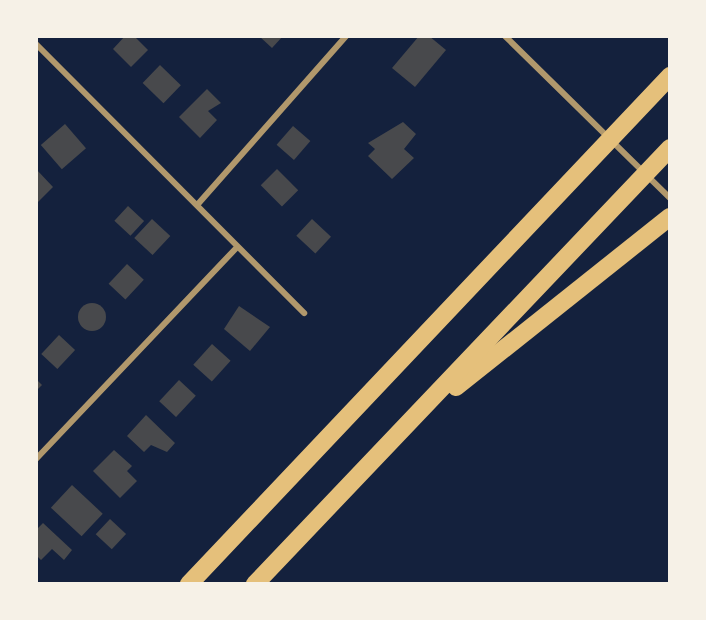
<!DOCTYPE html>
<html>
<head>
<meta charset="utf-8">
<style>
  body { margin:0 }
  #map { position:relative; width:706px; height:620px; overflow:hidden; background:#14213d; font-family:Spectral,serif }
  div>[style] { position:absolute }
  .building>* { inset:0; background:#48494c; transform-origin:0 0 }
  .round { border-radius:50% }
  .minor>* { height:6px; margin:-3px; padding:0 3px; transform-origin:3px; border-radius:3px; background:#b1986c }
  .motorway>* { height:18px; margin:-9px; padding:0 9px; transform-origin:9px; border-radius:9px; background:#e5c07b }
  span { translate:-50% -50%; white-space:nowrap; text-align:center; line-height:1.15; -webkit-text-stroke:6px #f6f1e7; paint-order:stroke }
  .frame { position:absolute; inset:0; border:38px solid #f6f1e7; pointer-events:none }
</style>
</head>
<body>
<div id="map">
  <div class="building">
    <i style="clip-path:polygon(125px 36px,134px 36px,148px 50px,131px 67px,113px 49px)"></i>
    <i style="clip-path:polygon(259px 36px,283px 36px,272px 48px)"></i>
    <i style="clip-path:polygon(419px 36px,429px 36px,446px 50px,415px 87px,392px 68px)"></i>
    <i style="left:160px;top:65px;width:29px;height:25px;rotate:44deg"></i>
    <i style="clip-path:polygon(207px 89px,221px 103px,208px 111px,217px 120px,200px 138px,179px 117px)"></i>
    <i style="clip-path:polygon(403px 122px,416px 134px,404px 149px,414px 158px,392px 179px,368px 156px,375px 149px,368px 143px)"></i>
    <i style="left:65px;top:124px;width:32px;height:32px;rotate:49deg"></i>
    <i style="left:293px;top:126px;width:23px;height:25px;rotate:41deg"></i>
    <i style="clip-path:polygon(36px 169px,53px 187px,36px 204px)"></i>
    <i style="left:277px;top:169px;width:30px;height:23px;rotate:45deg"></i>
    <i style="left:128px;top:206px;width:22px;height:20px;rotate:43deg"></i>
    <i style="left:152px;top:219px;width:25px;height:26px;rotate:43deg"></i>
    <i style="left:312px;top:219px;width:26px;height:23px;rotate:43deg"></i>
    <i style="left:127px;top:264px;width:23px;height:27px;rotate:43deg"></i>
    <i class="round" style="left:78px;top:303px;width:28px;height:28px"></i>
    <i style="clip-path:polygon(239px 306px,270px 327px,250px 351px,224px 329px)"></i>
    <i style="left:59px;top:335px;width:22px;height:26px;rotate:43deg"></i>
    <i style="left:212px;top:344px;width:25px;height:28px;rotate:42deg"></i>
    <i style="clip-path:polygon(36px 379px,42px 385px,36px 391px)"></i>
    <i style="left:179px;top:380px;width:23px;height:29px;rotate:43deg"></i>
    <i style="clip-path:polygon(146px 415px,175px 443px,167px 452px,151px 445px,144px 452px,127px 436px)"></i>
    <i style="clip-path:polygon(114px 450px,132px 466px,127px 471px,137px 481px,120px 498px,93px 471px)"></i>
    <i style="left:72px;top:485px;width:42px;height:31px;rotate:43deg"></i>
    <i style="left:110px;top:519px;width:22px;height:21px;rotate:43deg"></i>
    <i style="clip-path:polygon(43px 523px,72px 550px,64px 560px,52px 549px,41px 560px,36px 555px,36px 530px)"></i>
  </div>
  <div class="minor">
    <i style="left:505px;top:36px;width:231px;rotate:44.5deg"></i>
    <i style="left:36px;top:44px;width:380px;rotate:45.1deg"></i>
    <i style="left:198px;top:204px;width:224px;rotate:-48.6deg"></i>
    <i style="left:36px;top:459px;width:292px;rotate:-46.5deg"></i>
  </div>
  <div class="motorway">
    <i style="left:456px;top:387px;width:273px;rotate:-38.5deg"></i>
    <i style="left:189px;top:584px;width:700px;rotate:-46.56deg"></i>
    <i style="left:255px;top:584px;width:602px;rotate:-46.41deg"></i>
  </div>
  <div class="frame"></div>
</div>
</body>
</html>
